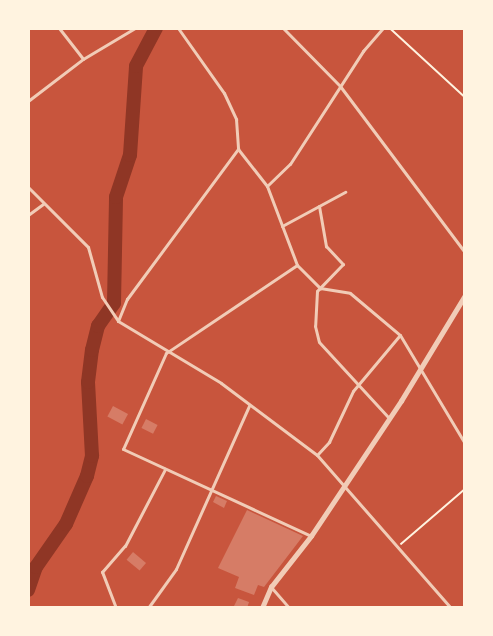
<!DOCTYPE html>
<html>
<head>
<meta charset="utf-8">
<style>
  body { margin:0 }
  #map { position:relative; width:493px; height:636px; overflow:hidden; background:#c8553d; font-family:Jost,sans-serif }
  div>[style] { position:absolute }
  .river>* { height:14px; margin:-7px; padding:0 7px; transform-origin:7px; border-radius:7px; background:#8f3625 }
  .building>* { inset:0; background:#d67c66; transform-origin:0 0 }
  .path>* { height:1.5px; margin:-0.75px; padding:0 0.75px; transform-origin:0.75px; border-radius:0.75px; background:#fff3e0 }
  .minor>* { height:3px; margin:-1.5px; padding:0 1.5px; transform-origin:1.5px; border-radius:1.5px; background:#f1ccb7 }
  .tertiary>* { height:4.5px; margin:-2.25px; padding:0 2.25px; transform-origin:2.25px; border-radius:2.25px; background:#f1ccb7 }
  span { translate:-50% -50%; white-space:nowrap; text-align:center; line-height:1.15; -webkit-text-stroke:4.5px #fff3e0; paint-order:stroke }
  .frame { position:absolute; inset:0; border:30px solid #fff3e0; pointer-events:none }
</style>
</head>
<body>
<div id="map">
  <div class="river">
    <i style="left:28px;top:590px;width:24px;rotate:-71deg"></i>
    <i style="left:36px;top:567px;width:52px;rotate:-55.1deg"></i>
    <i style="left:66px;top:524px;width:52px;rotate:-66.4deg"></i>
    <i style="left:87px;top:476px;width:21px;rotate:-76deg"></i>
    <i style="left:92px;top:456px;width:74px;rotate:-93.1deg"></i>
    <i style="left:88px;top:382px;width:32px;rotate:-83deg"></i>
    <i style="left:92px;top:350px;width:25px;rotate:-76deg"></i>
    <i style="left:98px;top:326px;width:28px;rotate:-55deg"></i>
    <i style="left:114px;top:303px;width:106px;rotate:-88.9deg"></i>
    <i style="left:116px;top:197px;width:44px;rotate:-71.6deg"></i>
    <i style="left:130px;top:155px;width:89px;rotate:-86.1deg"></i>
    <i style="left:136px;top:66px;width:43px;rotate:-62.2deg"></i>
  </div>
  <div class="building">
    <i style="left:113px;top:406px;width:17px;height:12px;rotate:28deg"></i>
    <i style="left:146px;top:419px;width:13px;height:10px;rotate:27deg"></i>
    <i style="clip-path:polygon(216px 496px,227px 501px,224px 508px,213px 502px)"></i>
    <i style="clip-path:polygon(247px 510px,303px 536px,264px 587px,258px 585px,254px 595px,235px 588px,239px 577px,218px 568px)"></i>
    <i style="left:133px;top:552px;width:17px;height:10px;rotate:40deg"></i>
    <i style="clip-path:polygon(238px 598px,249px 602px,247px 608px,234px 606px)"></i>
  </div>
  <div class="path">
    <i style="left:390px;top:28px;width:100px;rotate:42.6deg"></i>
    <i style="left:401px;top:544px;width:83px;rotate:-40.6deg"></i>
  </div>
  <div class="minor">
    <i style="left:59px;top:28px;width:39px;rotate:52deg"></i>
    <i style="left:178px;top:28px;width:80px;rotate:54.7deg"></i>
    <i style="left:224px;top:93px;width:29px;rotate:65deg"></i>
    <i style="left:236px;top:119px;width:30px;rotate:86deg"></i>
    <i style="left:238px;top:149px;width:47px;rotate:51.9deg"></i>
    <i style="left:267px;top:186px;width:85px;rotate:69.2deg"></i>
    <i style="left:297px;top:265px;width:33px;rotate:45deg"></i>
    <i style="left:320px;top:288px;width:30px;rotate:9deg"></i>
    <i style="left:350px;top:293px;width:65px;rotate:40deg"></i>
    <i style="left:400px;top:335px;width:125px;rotate:59.1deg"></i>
    <i style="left:283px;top:28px;width:81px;rotate:45.5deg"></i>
    <i style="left:340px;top:86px;width:206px;rotate:53.1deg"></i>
    <i style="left:28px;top:101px;width:69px;rotate:-37.4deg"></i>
    <i style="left:83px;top:59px;width:61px;rotate:-30.8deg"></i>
    <i style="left:267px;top:186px;width:32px;rotate:-44deg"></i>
    <i style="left:290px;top:164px;width:135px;rotate:-57.1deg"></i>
    <i style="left:363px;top:51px;width:30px;rotate:-49deg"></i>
    <i style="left:28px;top:187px;width:85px;rotate:45deg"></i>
    <i style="left:88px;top:247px;width:52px;rotate:74.4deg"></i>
    <i style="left:102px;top:297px;width:29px;rotate:56deg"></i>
    <i style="left:118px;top:321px;width:120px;rotate:31deg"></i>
    <i style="left:221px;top:383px;width:120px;rotate:36.9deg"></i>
    <i style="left:317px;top:455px;width:203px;rotate:48.8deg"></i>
    <i style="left:319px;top:206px;width:41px;rotate:80.1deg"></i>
    <i style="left:326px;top:246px;width:25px;rotate:47deg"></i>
    <i style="left:343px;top:264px;width:37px;rotate:134deg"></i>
    <i style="left:317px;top:291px;width:35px;rotate:93deg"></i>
    <i style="left:315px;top:326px;width:16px;rotate:76deg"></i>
    <i style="left:319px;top:342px;width:103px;rotate:47.4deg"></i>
    <i style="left:28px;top:215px;width:19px;rotate:-36deg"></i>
    <i style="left:282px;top:226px;width:72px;rotate:-28.4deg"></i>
    <i style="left:297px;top:265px;width:158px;rotate:146.1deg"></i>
    <i style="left:166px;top:353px;width:105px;rotate:114.1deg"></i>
    <i style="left:123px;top:449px;width:207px;rotate:24.8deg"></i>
    <i style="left:118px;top:321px;width:24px;rotate:-68deg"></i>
    <i style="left:127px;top:299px;width:187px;rotate:-53.5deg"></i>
    <i style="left:317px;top:455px;width:18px;rotate:-47deg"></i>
    <i style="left:329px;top:442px;width:56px;rotate:-64.8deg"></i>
    <i style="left:353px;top:391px;width:73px;rotate:-50deg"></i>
    <i style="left:271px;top:587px;width:28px;rotate:49deg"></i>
    <i style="left:116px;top:608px;width:39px;rotate:-111deg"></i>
    <i style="left:102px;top:572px;width:35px;rotate:-49deg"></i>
    <i style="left:125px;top:546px;width:87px;rotate:-62.5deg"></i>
    <i style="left:148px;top:608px;width:48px;rotate:-54.3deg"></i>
    <i style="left:176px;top:569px;width:179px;rotate:-65.9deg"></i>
  </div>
  <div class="tertiary">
    <i style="left:262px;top:608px;width:23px;rotate:-67deg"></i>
    <i style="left:271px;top:587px;width:65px;rotate:-51.9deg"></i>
    <i style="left:311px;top:536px;width:162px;rotate:-56.3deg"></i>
    <i style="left:401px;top:401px;width:122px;rotate:-58.8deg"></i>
  </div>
  <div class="frame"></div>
</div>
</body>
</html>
